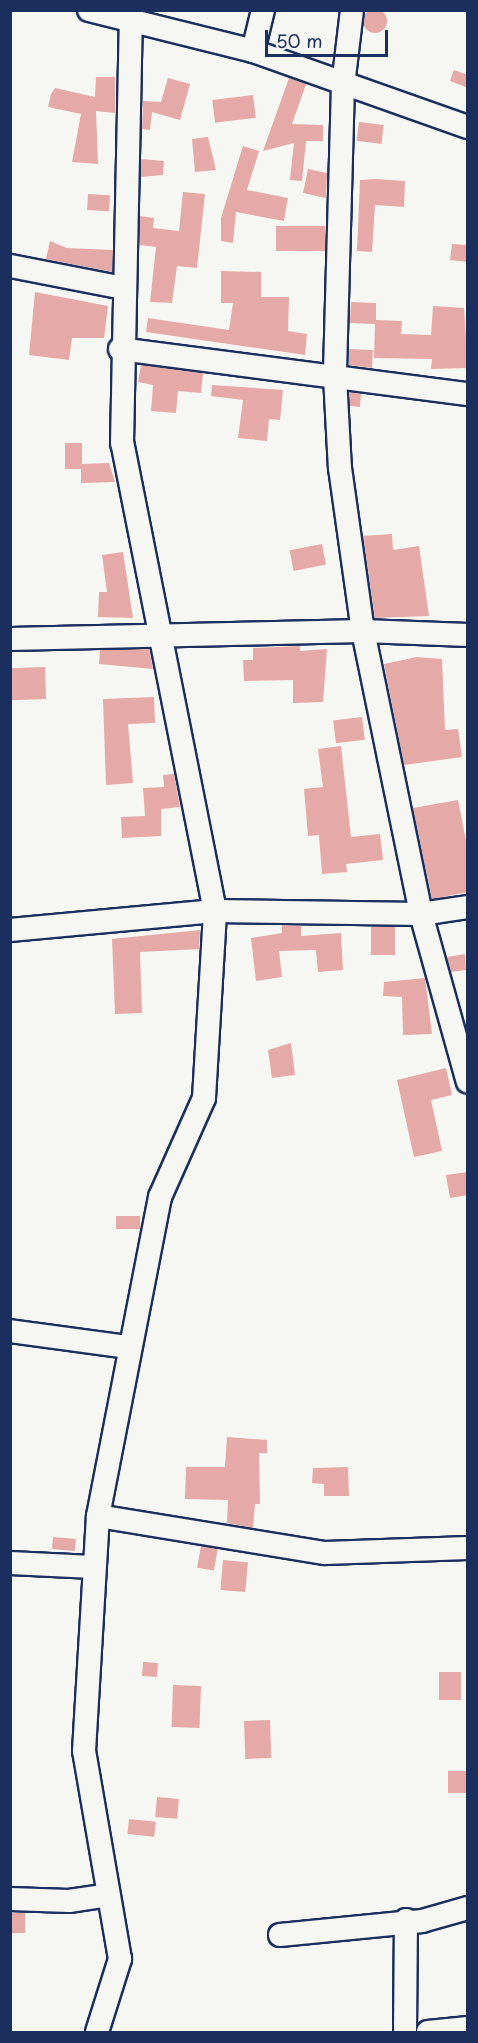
<!DOCTYPE html>
<html>
<head>
<meta charset="utf-8">
<style>
  body { margin:0 }
  #map { position:relative; width:478px; height:2043px; overflow:hidden; background:#f6f6f2; font-family:"Playpen Sans",sans-serif }
  div>[style] { position:absolute }
  .building>* { inset:0; background:#e5aaa7; transform-origin:0 0 }
  .round { border-radius:50% }
  .roads { filter:drop-shadow(2px 0 #1b2f5e) drop-shadow(-2px 0 #1b2f5e) drop-shadow(0 2px #1b2f5e) drop-shadow(0 -2px #1b2f5e) }
  .minor>* { height:22px; margin:-11px; padding:0 11px; transform-origin:11px; border-radius:11px; background:#f6f6f2 }
  span { translate:-50% -50%; white-space:nowrap; text-align:center; line-height:1.15; -webkit-text-stroke:4.5px #f6f6f2; paint-order:stroke }
  .frame { position:absolute; inset:0; border:12px solid #1b2f5e; pointer-events:none }
  .scale { position:absolute; left:265px; top:30px; width:123px; height:27px; box-sizing:border-box; border:3px solid #1b2f5e; border-top:0; padding-left:8px; font-size:18px; line-height:21px; white-space:nowrap; color:#1b2f5e; -webkit-text-stroke:4px #f6f6f2; paint-order:stroke }
</style>
</head>
<body>
<div id="map">
  <div class="building">
    <i class="round" style="left:363px;top:9px;width:24px;height:24px"></i>
    <i style="clip-path:polygon(454px 70px,468px 75px,468px 88px,450px 81px)"></i>
    <i style="clip-path:polygon(96px 77px,115px 77px,115px 113px,96px 111px,98px 164px,72px 162px,81px 114px,48px 107px,51px 94px,55px 88px,95px 97px)"></i>
    <i style="clip-path:polygon(168px 78px,190px 84px,180px 120px,152px 112px,150px 130px,142px 129px,143px 101px,161px 102px)"></i>
    <i style="clip-path:polygon(289px 78px,306px 84px,292px 124px,323px 125px,323px 141px,306px 141px,302px 181px,290px 180px,294px 143px,263px 151px)"></i>
    <i style="left:253px;top:95px;width:23px;height:41px;rotate:83deg"></i>
    <i style="left:359px;top:122px;width:25px;height:19px;rotate:7deg"></i>
    <i style="clip-path:polygon(208px 137px,216px 170px,195px 172px,192px 139px)"></i>
    <i style="clip-path:polygon(243px 146px,259px 151px,247px 190px,288px 198px,284px 221px,236px 212px,233px 243px,221px 241px,221px 218px)"></i>
    <i style="clip-path:polygon(141px 159px,164px 161px,163px 175px,141px 177px)"></i>
    <i style="clip-path:polygon(308px 169px,327px 173px,326px 198px,303px 193px)"></i>
    <i style="clip-path:polygon(376px 179px,405px 181px,404px 207px,375px 205px,372px 252px,357px 251px,360px 180px)"></i>
    <i style="clip-path:polygon(183px 192px,205px 194px,197px 268px,177px 266px,172px 303px,150px 302px,156px 247px,140px 245px,140px 216px,154px 218px,153px 228px,179px 231px)"></i>
    <i style="left:88px;top:194px;width:22px;height:16px;rotate:3deg"></i>
    <i style="left:276px;top:226px;width:49px;height:25px"></i>
    <i style="clip-path:polygon(50px 241px,67px 248px,113px 250px,112px 272px,46px 259px)"></i>
    <i style="clip-path:polygon(452px 244px,468px 245px,468px 262px,450px 260px)"></i>
    <i style="clip-path:polygon(221px 271px,261px 272px,261px 297px,289px 297px,288px 331px,307px 334px,305px 355px,146px 332px,148px 318px,229px 330px,233px 303px,221px 303px)"></i>
    <i style="clip-path:polygon(35px 292px,108px 306px,104px 338px,72px 338px,69px 360px,29px 355px)"></i>
    <i style="clip-path:polygon(351px 302px,376px 303px,376px 320px,402px 321px,401px 334px,431px 335px,433px 306px,464px 308px,468px 368px,431px 369px,432px 359px,374px 358px,375px 324px,350px 323px)"></i>
    <i style="clip-path:polygon(349px 349px,373px 350px,372px 368px,349px 365px)"></i>
    <i style="clip-path:polygon(141px 365px,203px 373px,201px 393px,178px 391px,176px 413px,151px 411px,153px 385px,138px 382px)"></i>
    <i style="clip-path:polygon(212px 385px,283px 390px,280px 420px,269px 419px,267px 441px,238px 438px,243px 400px,211px 396px)"></i>
    <i style="clip-path:polygon(349px 392px,361px 394px,360px 407px,350px 406px)"></i>
    <i style="clip-path:polygon(65px 443px,82px 443px,82px 464px,109px 463px,115px 482px,81px 483px,81px 469px,65px 469px)"></i>
    <i style="clip-path:polygon(392px 534px,393px 550px,419px 546px,429px 616px,375px 618px,363px 536px)"></i>
    <i style="left:322px;top:544px;width:21px;height:33px;rotate:79deg"></i>
    <i style="clip-path:polygon(123px 552px,133px 618px,98px 617px,99px 592px,107px 592px,102px 555px)"></i>
    <i style="clip-path:polygon(300px 646px,300px 651px,327px 649px,323px 702px,293px 703px,293px 680px,244px 681px,243px 660px,253px 660px,253px 648px)"></i>
    <i style="clip-path:polygon(149px 649px,153px 669px,99px 664px,100px 650px)"></i>
    <i style="clip-path:polygon(417px 657px,442px 659px,445px 730px,458px 729px,462px 757px,404px 765px,384px 664px)"></i>
    <i style="left:45px;top:667px;width:32px;height:35px;rotate:88deg"></i>
    <i style="clip-path:polygon(154px 697px,155px 723px,128px 724px,133px 783px,106px 785px,103px 699px)"></i>
    <i style="left:362px;top:717px;width:23px;height:29px;rotate:83deg"></i>
    <i style="clip-path:polygon(341px 746px,351px 837px,380px 834px,383px 860px,346px 864px,347px 872px,322px 874px,319px 835px,308px 836px,304px 789px,323px 787px,318px 749px)"></i>
    <i style="clip-path:polygon(174px 774px,180px 807px,161px 809px,161px 836px,122px 838px,121px 817px,145px 816px,143px 788px,164px 787px,163px 775px)"></i>
    <i style="clip-path:polygon(458px 800px,468px 851px,468px 892px,432px 899px,413px 808px)"></i>
    <i style="clip-path:polygon(282px 925px,301px 926px,301px 936px,341px 933px,343px 970px,318px 972px,316px 950px,279px 951px,282px 977px,256px 981px,251px 938px,282px 933px)"></i>
    <i style="left:371px;top:927px;width:24px;height:28px"></i>
    <i style="clip-path:polygon(200px 930px,199px 949px,140px 952px,142px 1013px,115px 1014px,112px 939px)"></i>
    <i style="clip-path:polygon(465px 954px,466px 970px,451px 972px,447px 957px)"></i>
    <i style="clip-path:polygon(425px 978px,432px 1034px,403px 1035px,402px 997px,383px 996px,384px 982px)"></i>
    <i style="clip-path:polygon(291px 1043px,295px 1075px,272px 1078px,268px 1050px)"></i>
    <i style="clip-path:polygon(446px 1068px,452px 1095px,431px 1100px,442px 1151px,414px 1157px,397px 1080px)"></i>
    <i style="clip-path:polygon(468px 1172px,468px 1195px,450px 1198px,446px 1175px)"></i>
    <i style="left:116px;top:1216px;width:24px;height:13px"></i>
    <i style="clip-path:polygon(227px 1437px,267px 1440px,267px 1453px,259px 1453px,260px 1504px,255px 1504px,253px 1528px,227px 1523px,228px 1500px,185px 1499px,186px 1467px,225px 1467px)"></i>
    <i style="clip-path:polygon(348px 1467px,349px 1496px,324px 1496px,324px 1484px,312px 1483px,313px 1468px)"></i>
    <i style="left:53px;top:1537px;width:23px;height:12px;rotate:5deg"></i>
    <i style="left:201px;top:1546px;width:17px;height:22px;rotate:10deg"></i>
    <i style="left:223px;top:1560px;width:25px;height:30px;rotate:5deg"></i>
    <i style="left:143px;top:1662px;width:15px;height:14px;rotate:4deg"></i>
    <i style="left:439px;top:1672px;width:22px;height:28px"></i>
    <i style="left:173px;top:1685px;width:28px;height:42px;rotate:2deg"></i>
    <i style="left:270px;top:1720px;width:38px;height:26px;rotate:88deg"></i>
    <i style="left:468px;top:1771px;width:22px;height:20px;rotate:90deg"></i>
    <i style="left:157px;top:1797px;width:22px;height:20px;rotate:5deg"></i>
    <i style="left:129px;top:1819px;width:27px;height:15px;rotate:6deg"></i>
    <i style="left:10px;top:1913px;width:15px;height:20px"></i>
  </div>
  <div class="roads">
    <div class="minor">
      <i style="left:89px;top:10px;width:169px;rotate:14deg"></i>
      <i style="left:253px;top:51px;width:228px;rotate:19.5deg"></i>
      <i style="left:352px;top:10px;width:76px;rotate:96.8deg"></i>
      <i style="left:343px;top:85px;width:292px;rotate:91.6deg"></i>
      <i style="left:335px;top:377px;width:91px;rotate:86.9deg"></i>
      <i style="left:340px;top:468px;width:165px;rotate:82deg"></i>
      <i style="left:363px;top:631px;width:289px;rotate:78.4deg"></i>
      <i style="left:421px;top:914px;width:174px;rotate:74.4deg"></i>
      <i style="left:253px;top:51px;width:42px;rotate:-76.3deg"></i>
      <i style="left:10px;top:266px;width:115px;rotate:11deg"></i>
      <i style="left:120px;top:349px;width:351px;rotate:7.4deg"></i>
      <i style="left:10px;top:639px;width:353px;rotate:-1.3deg"></i>
      <i style="left:363px;top:631px;width:105px;rotate:2.2deg"></i>
      <i style="left:10px;top:930px;width:206px;rotate:-5.3deg"></i>
      <i style="left:215px;top:911px;width:206px;rotate:0.8deg"></i>
      <i style="left:421px;top:914px;width:48px;rotate:-8.5deg"></i>
      <i style="left:10px;top:1331px;width:120px;rotate:7.7deg"></i>
      <i style="left:98px;top:1516px;width:230px;rotate:9.3deg"></i>
      <i style="left:325px;top:1553px;width:143px;rotate:-2deg"></i>
      <i style="left:10px;top:1563px;width:83px;rotate:2.8deg"></i>
      <i style="left:10px;top:1899px;width:59px;rotate:1.9deg"></i>
      <i style="left:69px;top:1901px;width:40px;rotate:-8.5deg"></i>
      <i style="left:280px;top:1935px;width:143px;rotate:-5.6deg"></i>
      <i style="left:422px;top:1921px;width:48px;rotate:-15.8deg"></i>
      <i style="left:97px;top:2032px;width:77px;rotate:-72.5deg"></i>
      <i style="left:120px;top:1959px;width:211px;rotate:-99.8deg"></i>
      <i style="left:84px;top:1751px;width:235px;rotate:-86.6deg"></i>
      <i style="left:98px;top:1516px;width:325px;rotate:-79deg"></i>
      <i style="left:160px;top:1197px;width:108px;rotate:-66deg"></i>
      <i style="left:204px;top:1098px;width:187px;rotate:-86.6deg"></i>
      <i style="left:215px;top:911px;width:477px;rotate:-101.2deg"></i>
      <i style="left:122px;top:443px;width:433px;rotate:-88.8deg"></i>
      <i style="left:405px;top:2032px;width:112px;rotate:-89.5deg"></i>
      <i style="left:428px;top:2032px;width:40px;rotate:-5.7deg"></i>
    </div>
  </div>
  <div class="frame"></div>
  <div class="scale">50 m</div>
</div>
</body>
</html>
